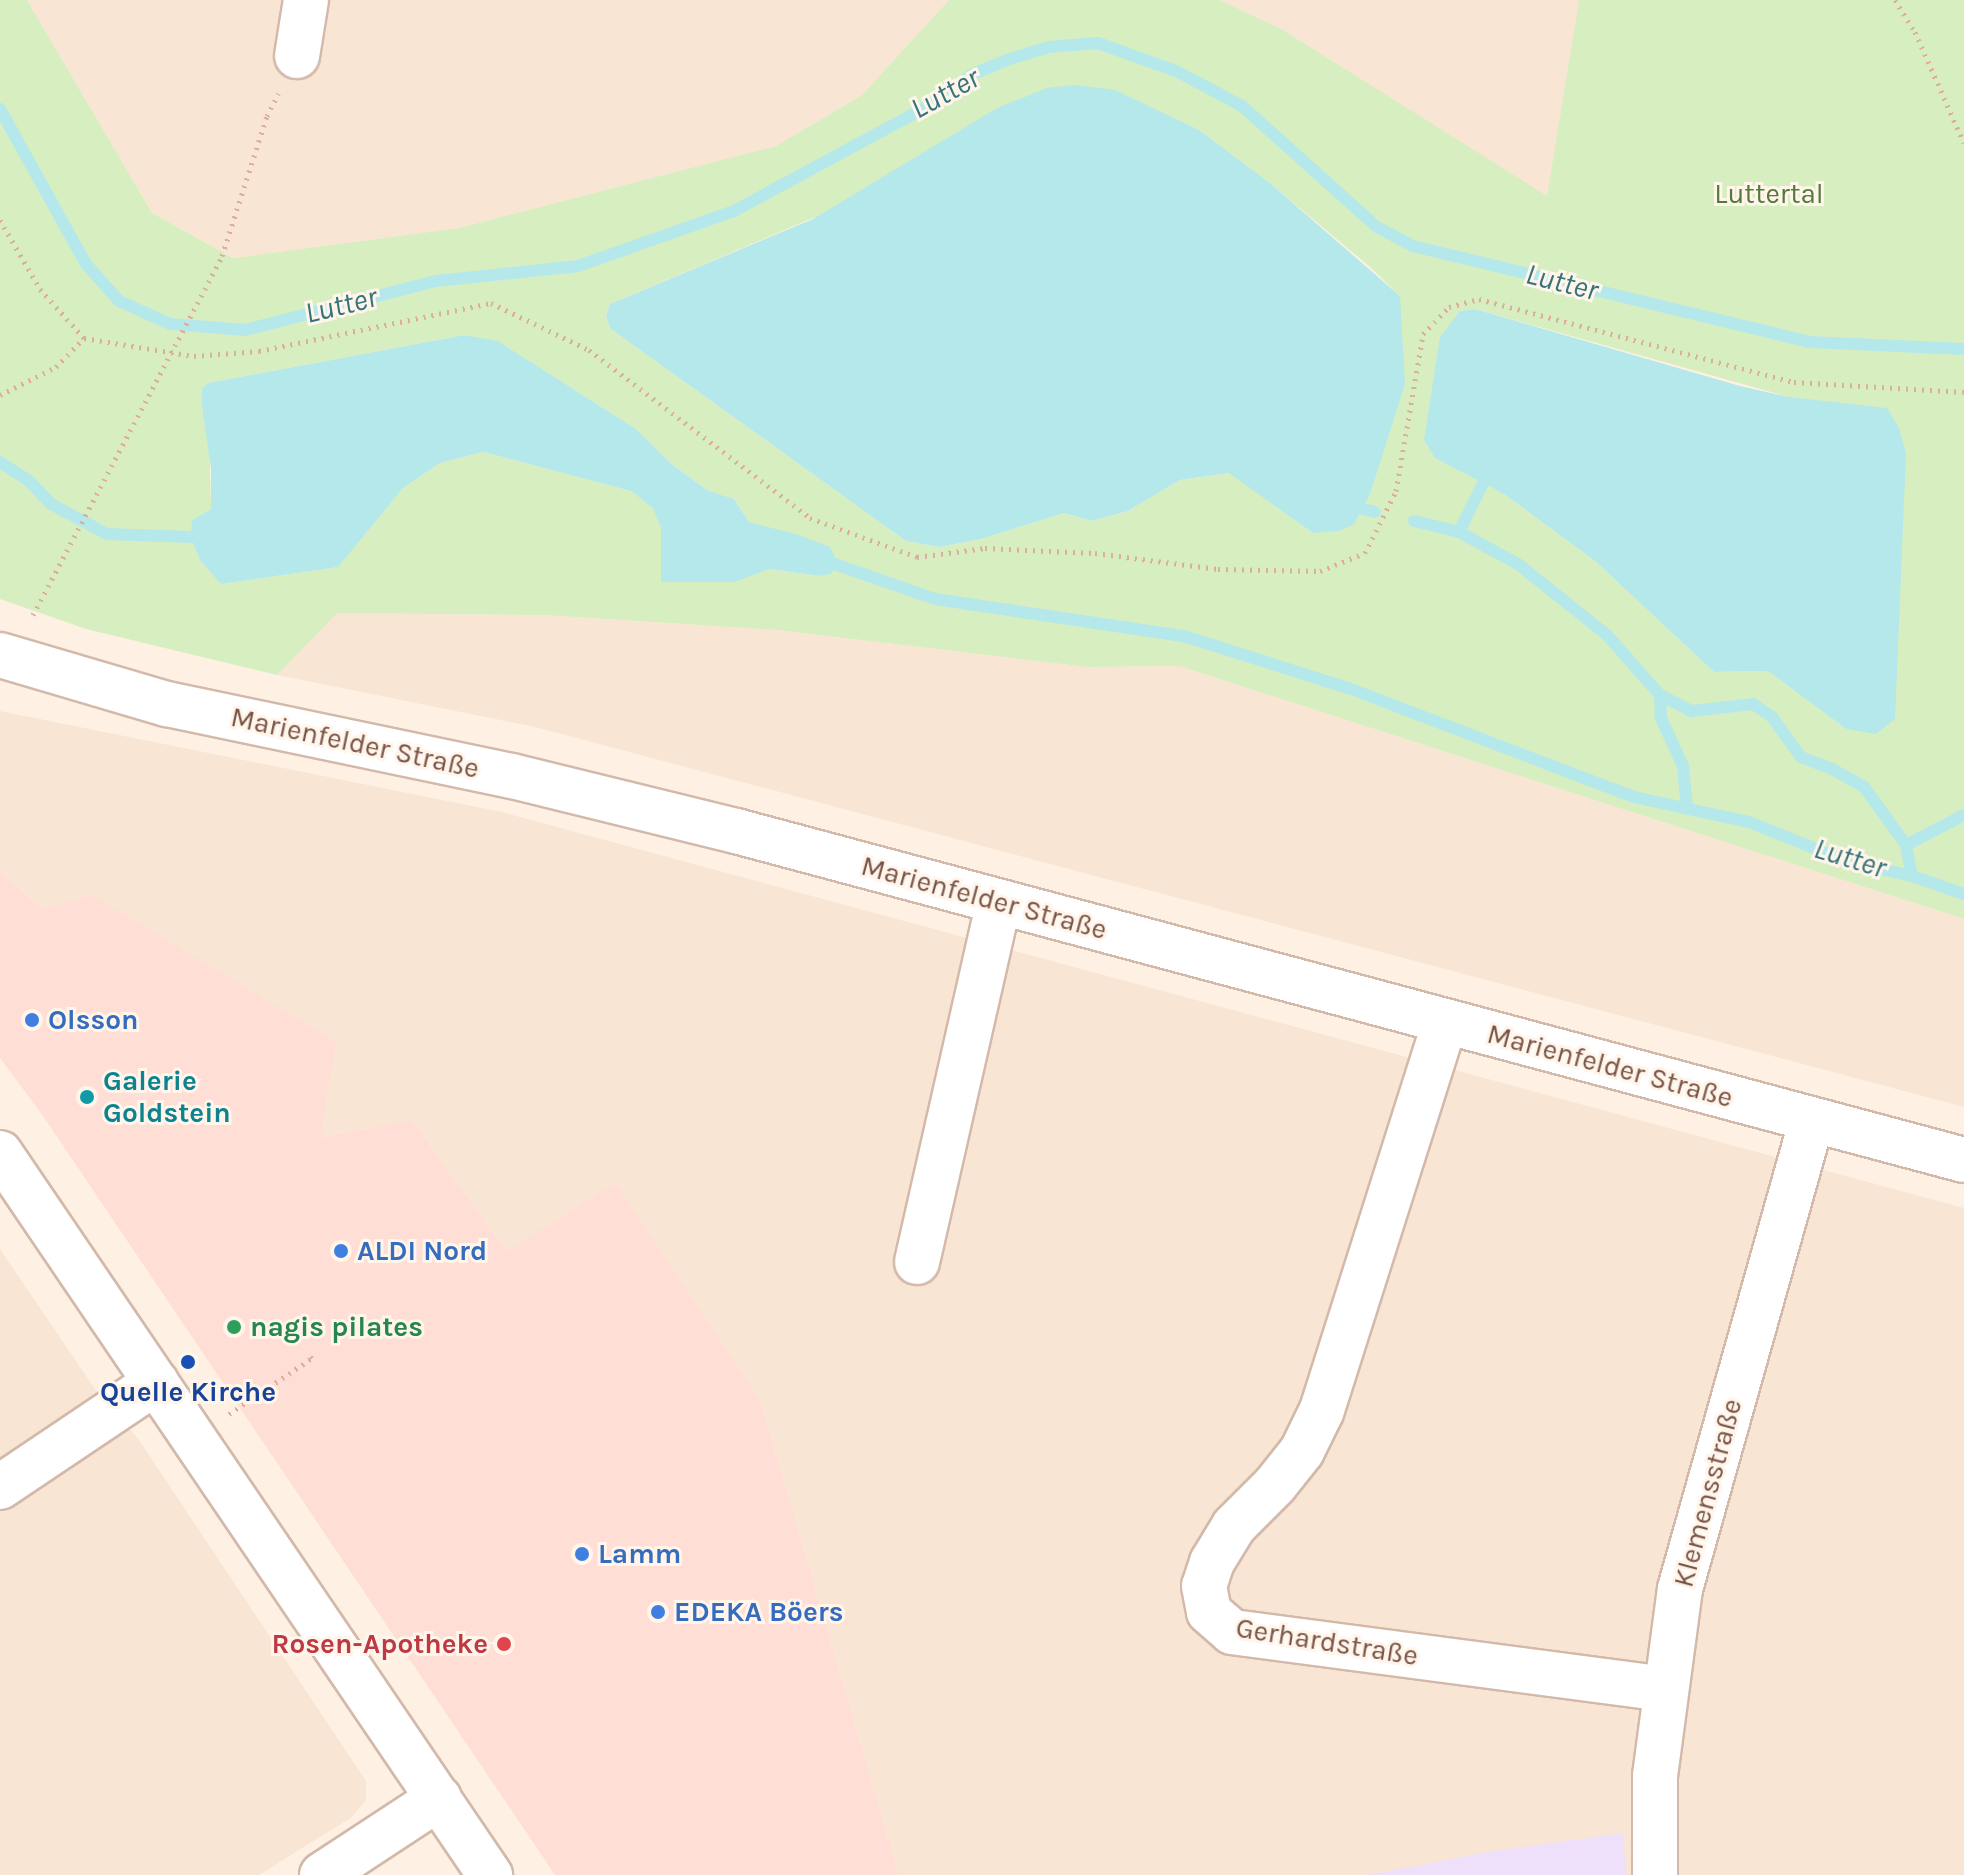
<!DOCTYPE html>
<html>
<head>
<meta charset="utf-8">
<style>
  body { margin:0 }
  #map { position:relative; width:1964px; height:1875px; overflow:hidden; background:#fef1e3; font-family:Karla,sans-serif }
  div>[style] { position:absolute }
  .residential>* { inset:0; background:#f9e5d3 }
  .commercial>* { inset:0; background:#ffded6 }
  .education>* { inset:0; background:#eee0fb }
  .green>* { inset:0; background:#d7eec0 }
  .water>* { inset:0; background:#b5e8ea }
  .stream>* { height:12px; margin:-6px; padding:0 6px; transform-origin:6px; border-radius:6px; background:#b5e8ea }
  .path>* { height:5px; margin-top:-2.5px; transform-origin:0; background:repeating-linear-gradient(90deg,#dcae9b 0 2px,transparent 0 8px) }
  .roads { filter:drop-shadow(2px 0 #d3b9aa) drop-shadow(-2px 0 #d3b9aa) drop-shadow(0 2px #d3b9aa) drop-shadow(0 -2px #d3b9aa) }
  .minor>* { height:44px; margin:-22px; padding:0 22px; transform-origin:22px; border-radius:22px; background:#fff }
  .path-bridge>* { height:5px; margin-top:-2.5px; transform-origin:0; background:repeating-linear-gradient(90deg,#dcae9b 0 2px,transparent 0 8px) }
  .dots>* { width:22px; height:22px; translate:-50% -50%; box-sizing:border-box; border:4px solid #fff5eb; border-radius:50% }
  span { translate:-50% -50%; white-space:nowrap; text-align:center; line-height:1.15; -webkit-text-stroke:6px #fff5eb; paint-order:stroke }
  .park-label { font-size:28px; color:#537a3b }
  .street-label { font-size:28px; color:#795346 }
  .shop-label { font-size:28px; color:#366cbe; font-weight:700 }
  .left { translate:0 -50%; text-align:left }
  .culture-label { font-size:28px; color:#0d838f; font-weight:700 }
  .leisure-label { font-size:28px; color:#27864d; font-weight:700 }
  .transit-label { font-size:28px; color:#164399; font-weight:700 }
  .health-label { font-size:28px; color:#be3a42; font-weight:700 }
  .right { translate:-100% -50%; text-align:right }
  .water-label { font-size:30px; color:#357479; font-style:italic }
</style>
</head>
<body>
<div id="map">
  <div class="residential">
    <i style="clip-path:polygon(27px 0,949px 0,862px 95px,776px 146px,459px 228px,233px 258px,152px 213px)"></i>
    <i style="clip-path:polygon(1220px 0,1579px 0,1547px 197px,1283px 30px)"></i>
    <i style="clip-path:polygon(336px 613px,544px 615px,777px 630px,1087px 667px,1179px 666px,1964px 919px,1964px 1107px,535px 727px,277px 675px)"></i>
    <i style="clip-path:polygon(0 711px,502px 812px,1964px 1208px,1964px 1875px,899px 1875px,760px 1399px,616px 1184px,506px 1251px,412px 1120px,319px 1137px,92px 895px,43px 909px,0 872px)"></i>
    <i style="clip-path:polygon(0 1249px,95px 1389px,139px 1440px,366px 1781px,366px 1800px,352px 1817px,259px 1875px,0 1875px)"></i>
  </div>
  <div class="commercial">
    <i style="clip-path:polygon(0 872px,43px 909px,92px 895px,336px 1042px,320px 1137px,412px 1120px,506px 1251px,616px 1183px,760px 1399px,899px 1875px,555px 1875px,43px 1116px,0 1058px)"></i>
  </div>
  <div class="education">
    <i style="clip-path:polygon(1623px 1833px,1626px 1875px,1369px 1875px,1487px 1852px)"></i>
  </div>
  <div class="green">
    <i style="clip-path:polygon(evenodd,0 0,27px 0,152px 213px,233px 258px,459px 228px,776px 146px,862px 95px,949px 0,1220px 0,1283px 30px,1547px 196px,1579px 0,1964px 0,1964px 919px,1179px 666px,1087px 667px,777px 630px,544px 615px,337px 613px,277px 675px,86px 629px,0 599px,0 0,1271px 184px,1370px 267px,1400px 296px,1313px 533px,1230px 473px,1180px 480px,1128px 511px,1092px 521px,1064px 513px,981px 539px,939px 547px,906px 541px,611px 329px,606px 317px,610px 304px,813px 218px,1271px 184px,0 0,1475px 309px,1789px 397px,1846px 729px,1768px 671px,1714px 672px,1595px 561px,1504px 494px,1436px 458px,1460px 311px,1475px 309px,0 0,464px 335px,499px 342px,636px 429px,673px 465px,707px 490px,734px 499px,749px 522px,761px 527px,820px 576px,769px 569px,735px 582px,661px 581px,661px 528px,654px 508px,631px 491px,483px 452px,440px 463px,403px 488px,337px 567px,221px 584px,192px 520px,211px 509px,208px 383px,464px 335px)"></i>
  </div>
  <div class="water">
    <i style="clip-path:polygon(1074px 85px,1115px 90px,1199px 130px,1271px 184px,1400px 296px,1405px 384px,1370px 494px,1354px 524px,1339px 531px,1313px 533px,1229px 473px,1180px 480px,1128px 511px,1092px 521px,1064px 513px,981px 539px,939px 547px,906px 541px,611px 329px,606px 317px,610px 304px,813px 219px,997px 108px,1047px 88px)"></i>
    <i style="clip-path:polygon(1475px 309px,1740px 386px,1789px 397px,1887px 408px,1899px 428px,1906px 454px,1895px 719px,1876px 734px,1846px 729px,1768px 671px,1714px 672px,1595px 561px,1504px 494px,1435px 458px,1424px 440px,1440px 337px,1460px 311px)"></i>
    <i style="clip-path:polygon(464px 335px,498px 341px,636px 429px,673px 465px,707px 490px,734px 499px,749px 522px,799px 535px,830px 547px,838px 564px,831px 574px,820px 576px,769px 569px,735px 582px,661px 582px,661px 528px,653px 508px,631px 491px,483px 452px,440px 463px,403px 488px,338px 567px,221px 584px,200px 560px,191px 537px,192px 520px,211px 509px,211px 469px,202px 405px,202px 389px,208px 383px)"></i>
  </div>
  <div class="stream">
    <i style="left:0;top:109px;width:177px;rotate:61deg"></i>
    <i style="left:86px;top:264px;width:50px;rotate:48.3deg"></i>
    <i style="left:119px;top:301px;width:56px;rotate:24.3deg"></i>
    <i style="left:170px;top:324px;width:75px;rotate:4.6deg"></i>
    <i style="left:245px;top:330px;width:197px;rotate:-14.4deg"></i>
    <i style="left:436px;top:281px;width:143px;rotate:-6deg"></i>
    <i style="left:578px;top:266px;width:165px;rotate:-19.4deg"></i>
    <i style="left:734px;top:211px;width:225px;rotate:-28.4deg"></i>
    <i style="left:932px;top:104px;width:49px;rotate:-36.6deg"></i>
    <i style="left:971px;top:75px;width:38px;rotate:-23deg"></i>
    <i style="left:1006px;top:60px;width:45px;rotate:-16.8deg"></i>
    <i style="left:1049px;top:47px;width:49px;rotate:-4.7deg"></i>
    <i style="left:1098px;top:43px;width:85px;rotate:19.9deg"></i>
    <i style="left:1178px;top:72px;width:72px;rotate:28deg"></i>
    <i style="left:1242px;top:106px;width:181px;rotate:41.9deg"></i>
    <i style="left:1377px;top:227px;width:41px;rotate:27.8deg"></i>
    <i style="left:1413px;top:246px;width:408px;rotate:13.6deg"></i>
    <i style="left:1810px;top:342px;width:154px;rotate:2.6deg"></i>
    <i style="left:0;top:462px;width:33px;rotate:33deg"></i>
    <i style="left:28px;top:480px;width:33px;rotate:46deg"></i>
    <i style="left:51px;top:504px;width:64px;rotate:28.2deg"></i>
    <i style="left:107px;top:534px;width:84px;rotate:2deg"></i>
    <i style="left:191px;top:537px;width:15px;rotate:-23deg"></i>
    <i style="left:1362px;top:509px;width:13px;rotate:13deg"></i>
    <i style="left:1414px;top:521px;width:46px;rotate:13.7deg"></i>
    <i style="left:1459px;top:532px;width:67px;rotate:28.5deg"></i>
    <i style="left:1518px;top:564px;width:114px;rotate:38.6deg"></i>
    <i style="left:1607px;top:635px;width:80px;rotate:48.5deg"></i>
    <i style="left:1660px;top:695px;width:23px;rotate:88deg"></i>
    <i style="left:1661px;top:718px;width:53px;rotate:65.4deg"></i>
    <i style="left:1683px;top:766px;width:43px;rotate:84.7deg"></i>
    <i style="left:1459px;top:532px;width:55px;rotate:-63.9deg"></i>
    <i style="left:823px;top:560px;width:119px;rotate:19.2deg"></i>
    <i style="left:935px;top:599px;width:252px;rotate:8.5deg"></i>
    <i style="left:1184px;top:636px;width:175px;rotate:17.6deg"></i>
    <i style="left:1351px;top:689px;width:303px;rotate:20.9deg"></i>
    <i style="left:1634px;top:797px;width:118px;rotate:12.3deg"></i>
    <i style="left:1749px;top:822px;width:105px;rotate:21.9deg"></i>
    <i style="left:1846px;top:861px;width:68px;rotate:12.8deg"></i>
    <i style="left:1912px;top:876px;width:55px;rotate:19.1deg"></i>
    <i style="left:1660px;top:695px;width:36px;rotate:27deg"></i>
    <i style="left:1692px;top:711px;width:61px;rotate:-6.5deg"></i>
    <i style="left:1753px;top:704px;width:23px;rotate:34deg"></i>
    <i style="left:1772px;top:717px;width:49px;rotate:54.1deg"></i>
    <i style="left:1801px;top:757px;width:33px;rotate:21deg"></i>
    <i style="left:1832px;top:769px;width:37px;rotate:29deg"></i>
    <i style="left:1864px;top:787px;width:72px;rotate:54.1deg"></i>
    <i style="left:1912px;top:876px;width:32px;rotate:-101deg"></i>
    <i style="left:1906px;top:845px;width:65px;rotate:-27.3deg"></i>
  </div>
  <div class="path">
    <i style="left:1895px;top:0;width:38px;rotate:58deg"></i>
    <i style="left:1915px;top:32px;width:121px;rotate:66.2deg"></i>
    <i style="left:0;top:220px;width:80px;rotate:59.9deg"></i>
    <i style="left:40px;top:289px;width:66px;rotate:48.1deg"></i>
    <i style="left:84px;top:338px;width:111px;rotate:9.3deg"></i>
    <i style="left:194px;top:356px;width:65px;rotate:-4.4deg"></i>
    <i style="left:259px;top:351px;width:237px;rotate:-11.7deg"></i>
    <i style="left:491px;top:303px;width:109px;rotate:25.6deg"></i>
    <i style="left:589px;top:350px;width:278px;rotate:37.2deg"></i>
    <i style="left:810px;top:518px;width:114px;rotate:20deg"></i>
    <i style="left:917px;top:557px;width:69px;rotate:-7.5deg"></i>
    <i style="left:985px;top:548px;width:110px;rotate:2.6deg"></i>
    <i style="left:1095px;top:553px;width:124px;rotate:7.4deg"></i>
    <i style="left:1218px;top:569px;width:102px;rotate:1.1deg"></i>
    <i style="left:1320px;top:571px;width:48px;rotate:-21.8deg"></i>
    <i style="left:1365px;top:553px;width:69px;rotate:-63.4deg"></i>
    <i style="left:1396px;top:491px;width:159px;rotate:-80.2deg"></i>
    <i style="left:1423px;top:334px;width:37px;rotate:-46deg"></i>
    <i style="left:1449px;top:307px;width:31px;rotate:-15deg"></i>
    <i style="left:1479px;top:299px;width:326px;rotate:14.8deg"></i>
    <i style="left:1794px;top:382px;width:170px;rotate:3.4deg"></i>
    <i style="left:222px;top:256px;width:147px;rotate:-72.2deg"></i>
    <i style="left:267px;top:116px;width:25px;rotate:-63deg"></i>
    <i style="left:0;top:395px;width:63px;rotate:-26.6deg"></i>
    <i style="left:56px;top:367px;width:40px;rotate:-46deg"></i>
    <i style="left:229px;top:1414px;width:100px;rotate:-34deg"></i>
    <i style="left:312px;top:1358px;width:6px;rotate:-129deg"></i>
  </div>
  <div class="roads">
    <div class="minor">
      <i style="left:297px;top:56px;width:57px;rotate:-80.9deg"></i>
      <i style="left:0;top:655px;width:174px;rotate:16.4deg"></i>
      <i style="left:167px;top:704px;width:352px;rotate:11.8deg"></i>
      <i style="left:512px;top:776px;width:231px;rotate:13.8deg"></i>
      <i style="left:736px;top:831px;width:1271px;rotate:15deg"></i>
      <i style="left:1445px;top:1022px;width:409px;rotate:107.6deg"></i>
      <i style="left:1321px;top:1412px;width:43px;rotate:116deg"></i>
      <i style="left:1302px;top:1451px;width:43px;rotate:128.5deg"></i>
      <i style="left:1275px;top:1485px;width:58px;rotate:135deg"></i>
      <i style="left:1234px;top:1526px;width:42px;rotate:121.4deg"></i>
      <i style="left:1212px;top:1562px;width:25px;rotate:108deg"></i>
      <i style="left:1204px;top:1586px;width:26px;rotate:79deg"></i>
      <i style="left:1209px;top:1612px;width:30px;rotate:41deg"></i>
      <i style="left:1232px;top:1632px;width:437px;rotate:7.5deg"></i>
      <i style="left:0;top:1153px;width:873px;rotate:55.84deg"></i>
      <i style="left:917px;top:1262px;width:369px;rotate:-77.2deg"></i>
      <i style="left:0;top:1487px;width:188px;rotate:-33.9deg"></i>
      <i style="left:322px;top:1875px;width:140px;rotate:-33.3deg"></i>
      <i style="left:1655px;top:1875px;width:99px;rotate:-90deg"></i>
      <i style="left:1655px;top:1776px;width:189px;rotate:-82.4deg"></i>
      <i style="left:1680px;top:1589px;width:487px;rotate:-74.3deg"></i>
    </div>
  </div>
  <div class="path-bridge">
    <i style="left:33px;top:615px;width:406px;rotate:-62.2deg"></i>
  </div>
  <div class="dots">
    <i style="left:32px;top:1020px;background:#3f7fe0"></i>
    <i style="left:87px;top:1097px;background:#0f9aa8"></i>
    <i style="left:341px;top:1251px;background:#3f7fe0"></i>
    <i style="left:234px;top:1327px;background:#2e9e5b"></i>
    <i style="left:188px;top:1362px;background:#1a4fb4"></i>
    <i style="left:582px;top:1554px;background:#3f7fe0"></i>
    <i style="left:658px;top:1612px;background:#3f7fe0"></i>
    <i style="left:504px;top:1644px;background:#e0444e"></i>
  </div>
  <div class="park-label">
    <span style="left:1769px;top:194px">Luttertal</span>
  </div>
  <div class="street-label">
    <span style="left:355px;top:743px;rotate:12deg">Marienfelder Straße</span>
    <span style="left:984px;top:898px;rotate:15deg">Marienfelder Straße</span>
    <span style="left:1610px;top:1066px;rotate:15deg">Marienfelder Straße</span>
    <span style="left:1708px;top:1493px;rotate:-75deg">Klemensstraße</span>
    <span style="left:1327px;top:1642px;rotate:9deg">Gerhardstraße</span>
  </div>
  <div class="shop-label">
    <span class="left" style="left:48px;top:1020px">Olsson</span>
    <span class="left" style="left:357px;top:1251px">ALDI Nord</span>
    <span class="left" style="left:598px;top:1554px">Lamm</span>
    <span class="left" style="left:674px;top:1612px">EDEKA Böers</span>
  </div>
  <div class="culture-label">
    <span class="left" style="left:103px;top:1097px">Galerie<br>Goldstein</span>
  </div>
  <div class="leisure-label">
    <span class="left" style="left:250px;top:1327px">nagis pilates</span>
  </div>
  <div class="transit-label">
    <span style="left:188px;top:1392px">Quelle Kirche</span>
  </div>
  <div class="health-label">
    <span class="right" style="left:488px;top:1644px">Rosen-Apotheke</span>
  </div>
  <div class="water-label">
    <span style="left:945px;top:93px;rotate:-29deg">Lutter</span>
    <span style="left:1562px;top:282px;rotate:14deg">Lutter</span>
    <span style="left:341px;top:305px;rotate:-14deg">Lutter</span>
    <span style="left:1850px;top:858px;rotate:17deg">Lutter</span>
  </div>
</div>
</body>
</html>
